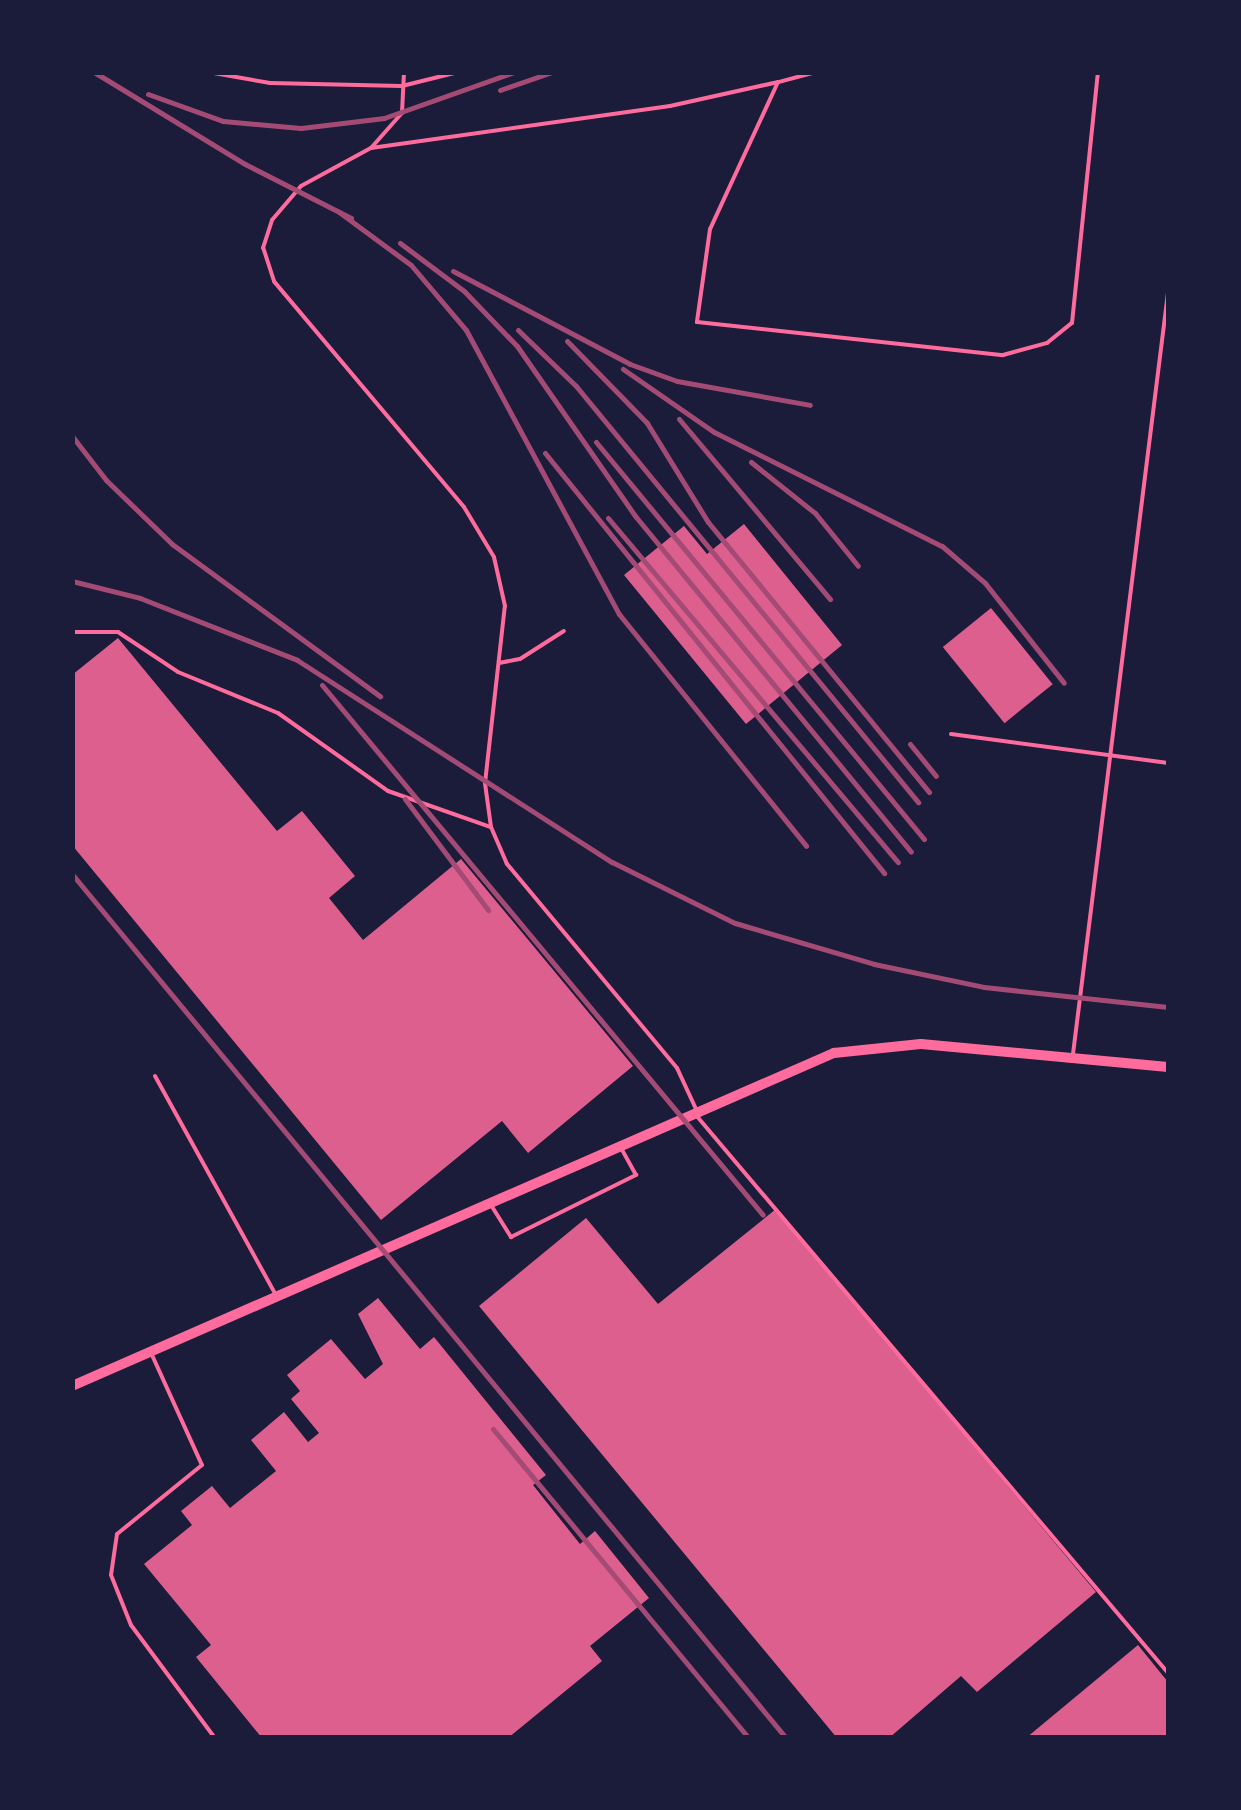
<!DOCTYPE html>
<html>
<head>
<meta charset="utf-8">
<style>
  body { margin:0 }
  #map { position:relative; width:1241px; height:1810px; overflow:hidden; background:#1b1b3a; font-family:"Crimson Pro",serif }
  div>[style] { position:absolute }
  .building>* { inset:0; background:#dd5f8e; transform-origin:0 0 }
  .service>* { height:4px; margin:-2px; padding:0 2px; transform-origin:2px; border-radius:2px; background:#ff6b9d }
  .tertiary>* { height:10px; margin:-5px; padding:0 5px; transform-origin:5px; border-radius:5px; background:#ff6b9d }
  .rail>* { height:5px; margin:-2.5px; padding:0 2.5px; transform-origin:2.5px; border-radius:2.5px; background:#a44b75 }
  span { translate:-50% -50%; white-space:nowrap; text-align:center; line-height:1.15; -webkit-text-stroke:10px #1b1b3a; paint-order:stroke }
  .frame { position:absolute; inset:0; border:75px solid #1b1b3a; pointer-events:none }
</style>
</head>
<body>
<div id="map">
  <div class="building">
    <i style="clip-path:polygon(744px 524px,842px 645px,746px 724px,624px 575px,684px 526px,707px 554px)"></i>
    <i style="left:991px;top:608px;width:98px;height:62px;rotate:51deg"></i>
    <i style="clip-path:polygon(118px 638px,277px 831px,302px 811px,355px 876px,329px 898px,363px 940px,461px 859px,633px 1066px,528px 1153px,502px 1121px,381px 1220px,72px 845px,72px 675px)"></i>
    <i style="clip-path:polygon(776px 1209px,1096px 1592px,977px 1692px,961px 1676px,889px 1738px,837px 1738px,479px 1306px,586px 1218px,658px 1304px)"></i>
    <i style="clip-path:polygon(378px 1298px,420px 1349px,434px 1337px,546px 1475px,533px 1485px,580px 1544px,595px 1531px,649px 1598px,590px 1646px,602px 1661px,508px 1738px,262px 1738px,196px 1657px,211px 1645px,144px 1564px,192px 1525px,181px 1511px,212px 1486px,230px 1508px,276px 1471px,251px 1440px,284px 1412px,308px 1442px,319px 1433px,291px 1399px,300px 1391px,287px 1375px,331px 1339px,365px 1379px,383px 1364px,358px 1314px)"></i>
    <i style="clip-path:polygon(1138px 1645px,1168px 1682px,1168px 1738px,1026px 1738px)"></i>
  </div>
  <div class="service">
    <i style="left:208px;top:72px;width:63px;rotate:10.1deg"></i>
    <i style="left:270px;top:83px;width:132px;rotate:1.3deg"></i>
    <i style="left:402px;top:86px;width:58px;rotate:-14deg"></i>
    <i style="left:816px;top:72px;width:39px;rotate:165deg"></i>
    <i style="left:778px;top:82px;width:162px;rotate:114.8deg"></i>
    <i style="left:710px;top:229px;width:94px;rotate:98deg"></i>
    <i style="left:697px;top:322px;width:308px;rotate:6.2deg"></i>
    <i style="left:1003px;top:355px;width:46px;rotate:-15.3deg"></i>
    <i style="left:1047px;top:343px;width:32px;rotate:-39deg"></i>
    <i style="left:1072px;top:323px;width:252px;rotate:-84.1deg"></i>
    <i style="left:371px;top:148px;width:47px;rotate:-48.5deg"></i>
    <i style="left:402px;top:113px;width:41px;rotate:-87.2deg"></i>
    <i style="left:72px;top:632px;width:46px"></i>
    <i style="left:118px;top:632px;width:72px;rotate:33.7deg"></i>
    <i style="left:178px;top:672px;width:108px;rotate:22.3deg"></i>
    <i style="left:278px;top:713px;width:135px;rotate:35.3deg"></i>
    <i style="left:388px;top:791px;width:109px;rotate:19.3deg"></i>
    <i style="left:499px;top:663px;width:21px;rotate:-11deg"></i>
    <i style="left:520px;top:659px;width:52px;rotate:-32.5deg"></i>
    <i style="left:951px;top:734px;width:219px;rotate:7.6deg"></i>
    <i style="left:1073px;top:1054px;width:768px;rotate:-82.89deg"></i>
    <i style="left:155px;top:1076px;width:250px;rotate:61.1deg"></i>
    <i style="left:696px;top:1109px;width:45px;rotate:-114.9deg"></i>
    <i style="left:677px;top:1068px;width:266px;rotate:-129.8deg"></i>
    <i style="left:507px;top:864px;width:40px;rotate:-113.4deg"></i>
    <i style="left:491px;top:827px;width:44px;rotate:-97.8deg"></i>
    <i style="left:485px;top:783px;width:178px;rotate:-83.6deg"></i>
    <i style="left:505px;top:606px;width:50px;rotate:-102.7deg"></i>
    <i style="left:494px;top:557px;width:58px;rotate:-121deg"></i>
    <i style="left:464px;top:507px;width:295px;rotate:-130.1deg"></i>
    <i style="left:274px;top:281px;width:35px;rotate:-108deg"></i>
    <i style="left:263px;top:248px;width:29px;rotate:-72deg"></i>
    <i style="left:272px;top:220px;width:45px;rotate:-49.5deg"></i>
    <i style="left:301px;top:186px;width:80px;rotate:-28.5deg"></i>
    <i style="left:371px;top:148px;width:302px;rotate:-8deg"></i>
    <i style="left:670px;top:106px;width:111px;rotate:-12.5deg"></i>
    <i style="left:695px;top:1114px;width:732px;rotate:49.76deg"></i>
    <i style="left:491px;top:1205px;width:38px;rotate:58deg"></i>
    <i style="left:511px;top:1237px;width:140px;rotate:-26.4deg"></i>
    <i style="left:636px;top:1175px;width:29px;rotate:-119deg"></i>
    <i style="left:152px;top:1355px;width:121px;rotate:65.6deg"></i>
    <i style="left:202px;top:1465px;width:109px;rotate:140.9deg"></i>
    <i style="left:117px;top:1534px;width:41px;rotate:98.3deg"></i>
    <i style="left:111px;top:1575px;width:54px;rotate:68.2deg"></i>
    <i style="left:131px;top:1625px;width:141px;rotate:53.4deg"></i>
  </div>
  <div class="tertiary">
    <i style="left:72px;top:1386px;width:832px;rotate:-23.61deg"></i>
    <i style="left:834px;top:1053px;width:87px;rotate:-5.9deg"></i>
    <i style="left:921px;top:1044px;width:248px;rotate:5.3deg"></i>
  </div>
  <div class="rail">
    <i style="left:94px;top:72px;width:177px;rotate:31.4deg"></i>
    <i style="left:245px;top:164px;width:119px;rotate:27deg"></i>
    <i style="left:500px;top:90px;width:55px;rotate:-19.1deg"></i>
    <i style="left:148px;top:94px;width:80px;rotate:19.8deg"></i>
    <i style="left:223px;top:121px;width:78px;rotate:5.1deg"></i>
    <i style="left:301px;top:128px;width:84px;rotate:-6.9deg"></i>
    <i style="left:384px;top:118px;width:138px;rotate:-19.5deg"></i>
    <i style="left:339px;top:212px;width:89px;rotate:36.4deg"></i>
    <i style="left:411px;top:265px;width:85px;rotate:49.8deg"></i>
    <i style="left:466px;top:330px;width:323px;rotate:61.7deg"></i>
    <i style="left:619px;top:614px;width:298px;rotate:51.1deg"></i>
    <i style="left:400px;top:243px;width:80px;rotate:36.9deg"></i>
    <i style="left:464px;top:291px;width:76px;rotate:46.1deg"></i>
    <i style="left:517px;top:346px;width:208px;rotate:55.2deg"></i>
    <i style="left:636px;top:517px;width:433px;rotate:50.6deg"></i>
    <i style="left:453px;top:271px;width:200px;rotate:27.7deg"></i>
    <i style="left:630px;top:364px;width:50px;rotate:19.9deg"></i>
    <i style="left:677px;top:381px;width:135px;rotate:10.2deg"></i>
    <i style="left:518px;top:330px;width:81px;rotate:44deg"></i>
    <i style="left:576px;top:386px;width:539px;rotate:50.58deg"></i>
    <i style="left:567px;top:341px;width:115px;rotate:45.7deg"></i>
    <i style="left:647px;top:423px;width:116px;rotate:58.4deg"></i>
    <i style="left:708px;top:522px;width:349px;rotate:50.7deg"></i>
    <i style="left:623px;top:369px;width:111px;rotate:34.7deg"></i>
    <i style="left:714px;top:432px;width:255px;rotate:26.6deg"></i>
    <i style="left:942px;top:546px;width:57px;rotate:40.7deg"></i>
    <i style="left:985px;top:583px;width:127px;rotate:51.7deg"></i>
    <i style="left:679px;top:419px;width:235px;rotate:50deg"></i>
    <i style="left:72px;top:436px;width:56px;rotate:52.3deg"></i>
    <i style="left:106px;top:480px;width:92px;rotate:44.1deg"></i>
    <i style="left:172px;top:544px;width:258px;rotate:36.2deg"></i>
    <i style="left:596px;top:442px;width:515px;rotate:50.44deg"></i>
    <i style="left:545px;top:453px;width:540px;rotate:51.09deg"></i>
    <i style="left:751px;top:462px;width:82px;rotate:38.6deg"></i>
    <i style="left:815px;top:513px;width:68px;rotate:50.9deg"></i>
    <i style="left:608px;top:518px;width:450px;rotate:49.9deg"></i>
    <i style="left:72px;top:581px;width:70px;rotate:14deg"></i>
    <i style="left:140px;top:598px;width:169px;rotate:21.5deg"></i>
    <i style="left:297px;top:660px;width:374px;rotate:32.7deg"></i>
    <i style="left:612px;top:862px;width:137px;rotate:26.4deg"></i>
    <i style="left:735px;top:923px;width:145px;rotate:16.4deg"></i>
    <i style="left:874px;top:964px;width:112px;rotate:11.8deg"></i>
    <i style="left:984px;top:987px;width:185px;rotate:6.2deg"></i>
    <i style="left:322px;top:685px;width:689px;rotate:50.24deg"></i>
    <i style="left:910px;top:744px;width:41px;rotate:50.9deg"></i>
    <i style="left:405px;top:799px;width:139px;rotate:53.2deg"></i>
    <i style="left:72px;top:874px;width:1121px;rotate:50.43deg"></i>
    <i style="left:493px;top:1429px;width:401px;rotate:50.4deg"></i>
  </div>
  <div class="frame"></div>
</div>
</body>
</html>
